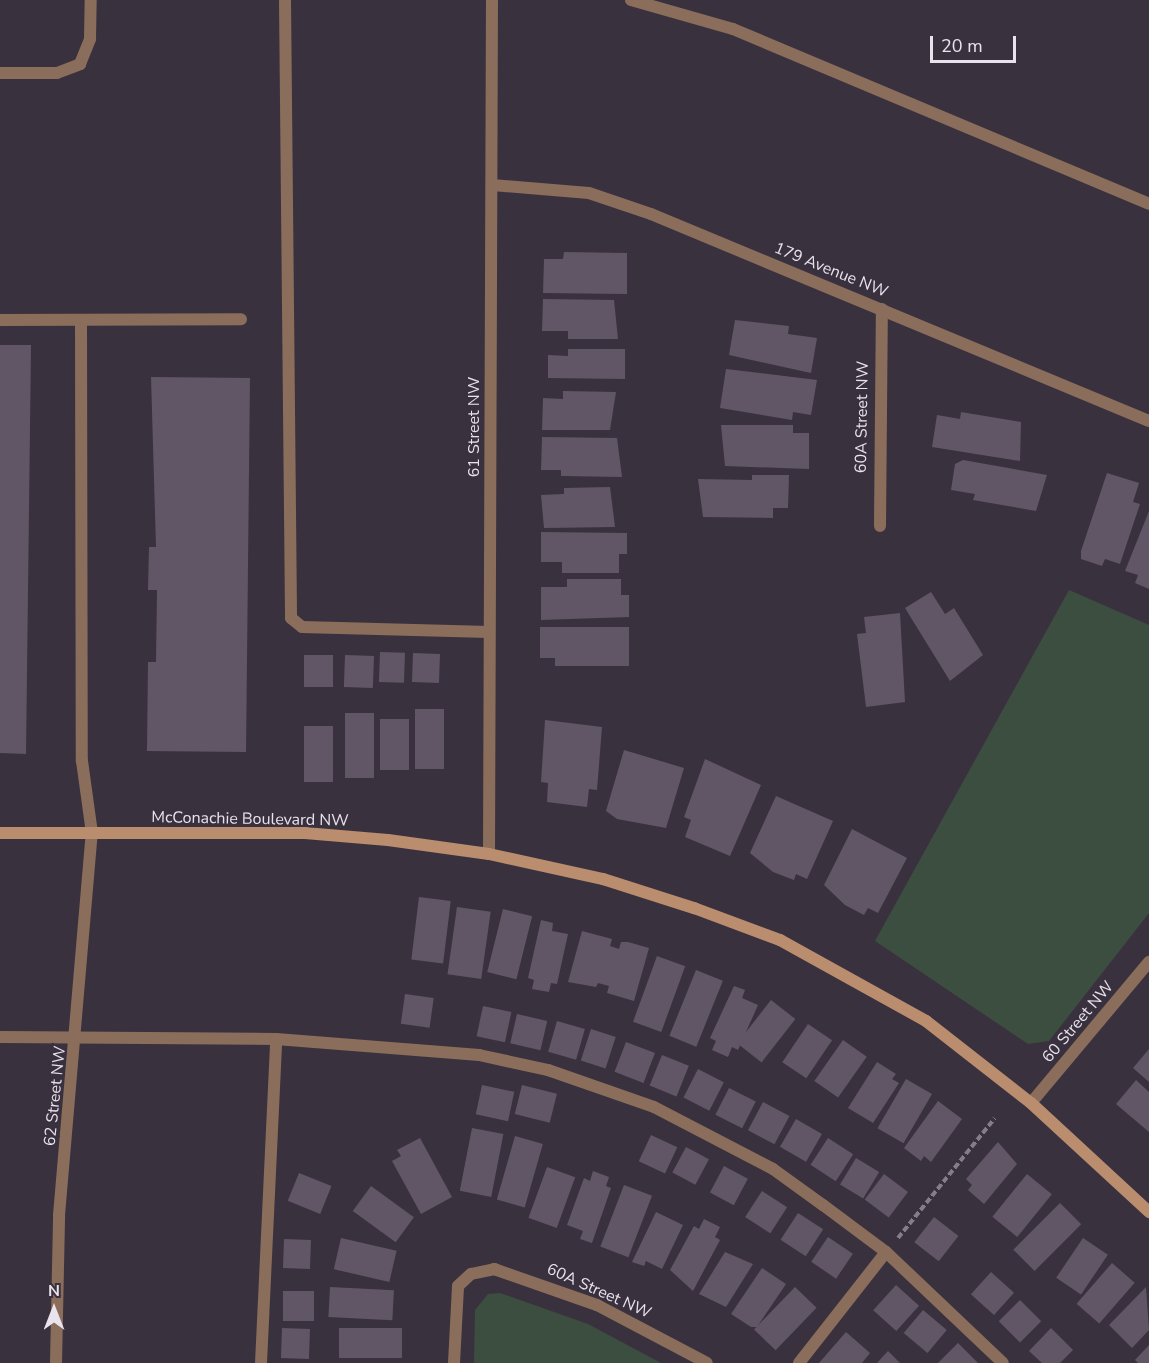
<!DOCTYPE html>
<html>
<head>
<meta charset="utf-8">
<style>
  body { margin:0 }
  #map { position:relative; width:1149px; height:1363px; overflow:hidden; background:#3a313f; font-family:"Nunito Sans",sans-serif }
  div>[style] { position:absolute }
  .green>* { inset:0; background:#3c4e40 }
  .building>* { inset:0; background:#615665; transform-origin:0 0 }
  .path>* { height:4px; margin-top:-2px; transform-origin:0; background:repeating-linear-gradient(90deg,#857d89 0 6px,transparent 0 9px) }
  .lane>* { height:12px; margin:-6px; padding:0 6px; transform-origin:6px; border-radius:6px; background:#8a6e5b }
  .street>* { height:12px; margin:-6px; padding:0 6px; transform-origin:6px; border-radius:6px; background:#8a6e5b }
  .secondary>* { height:12px; margin:-6px; padding:0 6px; transform-origin:6px; border-radius:6px; background:#ba8d6e }
  span { translate:-50% -50%; white-space:nowrap; text-align:center; line-height:1.15; -webkit-text-stroke:4.5px #3a313f; paint-order:stroke }
  .street-label { font-size:16px; color:#e9e3ed }
  .north { position:absolute; left:24px; top:1279px; width:60px; height:60px; -webkit-text-stroke:4px #3a313f; paint-order:stroke; rotate:0deg; font-size:16px; font-weight:700; line-height:24px; text-align:center; color:#e9e3ed }
  .north::after { content:''; display:block; margin:auto; width:21px; height:27px; background:#e9e3ed; clip-path:polygon(50% 0,100% 100%,50% 72%,0 100%) }
  .scale { position:absolute; left:930px; top:36px; width:86px; height:27px; box-sizing:border-box; border:3px solid #e9e3ed; border-top:0; padding-left:8px; font-size:18px; line-height:21px; white-space:nowrap; color:#e9e3ed; -webkit-text-stroke:4px #3a313f; paint-order:stroke }
</style>
</head>
<body>
<div id="map">
  <div class="green">
    <i style="clip-path:polygon(1069px 590px,1149px 625px,1149px 913px,1049px 1041px,1028px 1044px,875px 941px)"></i>
    <i style="clip-path:polygon(500px 1293px,588px 1324px,661px 1363px,474px 1363px,475px 1310px,488px 1294px)"></i>
  </div>
  <div class="building">
    <i style="clip-path:polygon(564px 252px,627px 253px,627px 294px,543px 293px,544px 259px,563px 259px)"></i>
    <i style="clip-path:polygon(543px 299px,614px 300px,618px 339px,568px 339px,568px 331px,542px 331px)"></i>
    <i style="clip-path:polygon(735px 320px,789px 326px,788px 334px,817px 338px,811px 373px,729px 355px)"></i>
    <i style="clip-path:polygon(0 345px,31px 345px,26px 754px,0 753px)"></i>
    <i style="clip-path:polygon(568px 349px,625px 349px,625px 379px,548px 378px,548px 355px,568px 356px)"></i>
    <i style="clip-path:polygon(726px 369px,817px 380px,811px 415px,793px 412px,792px 420px,720px 408px)"></i>
    <i style="clip-path:polygon(151px 377px,250px 378px,246px 752px,147px 751px,148px 662px,156px 662px,157px 590px,148px 590px,149px 547px,156px 547px)"></i>
    <i style="clip-path:polygon(563px 391px,616px 392px,610px 430px,542px 430px,543px 398px,563px 399px)"></i>
    <i style="clip-path:polygon(961px 412px,1021px 422px,1020px 461px,932px 447px,937px 415px,960px 419px)"></i>
    <i style="clip-path:polygon(721px 425px,793px 425px,793px 433px,809px 433px,809px 469px,725px 466px)"></i>
    <i style="clip-path:polygon(542px 437px,617px 438px,622px 477px,561px 476px,561px 470px,541px 470px)"></i>
    <i style="clip-path:polygon(963px 460px,1047px 475px,1036px 511px,973px 500px,975px 494px,951px 490px,955px 464px)"></i>
    <i style="clip-path:polygon(1107px 473px,1139px 483px,1133px 502px,1140px 504px,1120px 564px,1105px 559px,1102px 566px,1081px 559px,1081px 551px)"></i>
    <i style="clip-path:polygon(752px 475px,789px 475px,788px 508px,773px 508px,773px 518px,703px 517px,698px 479px,752px 480px)"></i>
    <i style="clip-path:polygon(610px 487px,615px 527px,544px 528px,541px 495px,564px 494px,564px 488px)"></i>
    <i style="clip-path:polygon(1149px 511px,1149px 589px,1135px 583px,1138px 575px,1125px 571px)"></i>
    <i style="clip-path:polygon(541px 532px,627px 533px,627px 554px,619px 554px,619px 573px,562px 573px,562px 562px,541px 562px)"></i>
    <i style="clip-path:polygon(567px 579px,621px 579px,621px 595px,629px 595px,629px 617px,541px 620px,541px 587px,567px 587px)"></i>
    <i style="clip-path:polygon(931px 592px,945px 614px,954px 608px,983px 655px,950px 681px,905px 608px)"></i>
    <i style="clip-path:polygon(900px 613px,905px 702px,866px 707px,857px 634px,866px 633px,864px 617px)"></i>
    <i style="clip-path:polygon(540px 627px,629px 627px,629px 666px,555px 666px,555px 658px,540px 658px)"></i>
    <i style="left:380px;top:652px;width:25px;height:30px;rotate:2deg"></i>
    <i style="left:413px;top:653px;width:27px;height:29px;rotate:2deg"></i>
    <i style="left:304px;top:655px;width:29px;height:32px"></i>
    <i style="left:345px;top:655px;width:29px;height:32px;rotate:2deg"></i>
    <i style="left:415px;top:709px;width:29px;height:60px"></i>
    <i style="left:345px;top:713px;width:29px;height:65px"></i>
    <i style="left:380px;top:719px;width:29px;height:51px"></i>
    <i style="clip-path:polygon(545px 720px,602px 727px,597px 790px,589px 789px,587px 807px,547px 802px,548px 783px,541px 782px)"></i>
    <i style="left:304px;top:726px;width:29px;height:56px"></i>
    <i style="clip-path:polygon(624px 750px,684px 768px,666px 828px,617px 819px,606px 811px)"></i>
    <i style="clip-path:polygon(705px 759px,761px 785px,730px 856px,685px 837px,691px 820px,684px 817px)"></i>
    <i style="clip-path:polygon(776px 796px,833px 821px,807px 879px,796px 874px,794px 880px,773px 872px,750px 853px)"></i>
    <i style="clip-path:polygon(852px 829px,907px 858px,878px 913px,868px 908px,864px 915px,845px 905px,824px 885px)"></i>
    <i style="left:419px;top:897px;width:32px;height:63px;rotate:7deg"></i>
    <i style="left:457px;top:907px;width:34px;height:68px;rotate:8deg"></i>
    <i style="left:503px;top:909px;width:30px;height:65px;rotate:14deg"></i>
    <i style="clip-path:polygon(541px 920px,553px 923px,552px 931px,568px 934px,557px 984px,551px 983px,549px 992px,532px 989px,534px 980px,528px 978px)"></i>
    <i style="clip-path:polygon(582px 931px,612px 939px,610px 946px,619px 949px,621px 942px,628px 942px,649px 948px,634px 1001px,607px 993px,609px 986px,598px 983px,596px 987px,568px 982px)"></i>
    <i style="left:657px;top:956px;width:30px;height:70px;rotate:20deg"></i>
    <i style="left:696px;top:970px;width:29px;height:71px;rotate:22deg"></i>
    <i style="clip-path:polygon(734px 986px,745px 990px,742px 998px,758px 1005px,738px 1050px,732px 1047px,728px 1057px,712px 1050px,716px 1041px,710px 1038px)"></i>
    <i style="left:405px;top:994px;width:29px;height:30px;rotate:8deg"></i>
    <i style="left:771px;top:1000px;width:31px;height:55px;rotate:38deg"></i>
    <i style="left:483px;top:1006px;width:29px;height:31px;rotate:12deg"></i>
    <i style="left:517px;top:1014px;width:31px;height:30px;rotate:13deg"></i>
    <i style="left:557px;top:1021px;width:29px;height:32px;rotate:16deg"></i>
    <i style="left:808px;top:1024px;width:29px;height:46px;rotate:34deg"></i>
    <i style="left:591px;top:1029px;width:26px;height:33px;rotate:18deg"></i>
    <i style="left:843px;top:1040px;width:29px;height:50px;rotate:35deg"></i>
    <i style="left:626px;top:1042px;width:31px;height:32px;rotate:21deg"></i>
    <i style="clip-path:polygon(1149px 1049px,1149px 1082px,1133px 1068px)"></i>
    <i style="left:662px;top:1055px;width:29px;height:33px;rotate:22deg"></i>
    <i style="clip-path:polygon(877px 1062px,896px 1074px,892px 1079px,899px 1083px,873px 1123px,848px 1108px)"></i>
    <i style="left:698px;top:1069px;width:29px;height:32px;rotate:27deg"></i>
    <i style="left:906px;top:1079px;width:30px;height:57px;rotate:30deg"></i>
    <i style="clip-path:polygon(1136px 1080px,1149px 1092px,1149px 1132px,1116px 1104px)"></i>
    <i style="left:482px;top:1085px;width:33px;height:30px;rotate:12deg"></i>
    <i style="left:522px;top:1085px;width:36px;height:30px;rotate:14deg"></i>
    <i style="left:729px;top:1088px;width:30px;height:30px;rotate:27deg"></i>
    <i style="clip-path:polygon(938px 1101px,962px 1119px,931px 1162px,924px 1156px,921px 1161px,904px 1148px)"></i>
    <i style="left:763px;top:1102px;width:30px;height:32px;rotate:28deg"></i>
    <i style="left:796px;top:1119px;width:30px;height:32px;rotate:30deg"></i>
    <i style="left:472px;top:1128px;width:32px;height:64px;rotate:11deg"></i>
    <i style="left:651px;top:1135px;width:29px;height:29px;rotate:25deg"></i>
    <i style="left:515px;top:1136px;width:29px;height:66px;rotate:16deg"></i>
    <i style="clip-path:polygon(420px 1138px,452px 1197px,421px 1214px,392px 1161px,401px 1156px,397px 1150px)"></i>
    <i style="left:828px;top:1138px;width:30px;height:32px;rotate:33deg"></i>
    <i style="clip-path:polygon(998px 1142px,1017px 1164px,984px 1204px,968px 1190px,972px 1185px,966px 1179px)"></i>
    <i style="left:686px;top:1147px;width:26px;height:29px;rotate:28deg"></i>
    <i style="left:856px;top:1158px;width:27px;height:31px;rotate:31deg"></i>
    <i style="left:724px;top:1166px;width:27px;height:30px;rotate:28deg"></i>
    <i style="left:547px;top:1167px;width:30px;height:54px;rotate:20deg"></i>
    <i style="clip-path:polygon(593px 1171px,609px 1177px,606px 1186px,611px 1188px,592px 1243px,580px 1239px,583px 1231px,567px 1225px,584px 1178px,590px 1181px)"></i>
    <i style="left:299px;top:1173px;width:35px;height:30px;rotate:22deg"></i>
    <i style="left:884px;top:1174px;width:30px;height:32px;rotate:37deg"></i>
    <i style="left:1027px;top:1174px;width:32px;height:55px;rotate:39deg"></i>
    <i style="left:624px;top:1185px;width:30px;height:66px;rotate:21deg"></i>
    <i style="left:371px;top:1186px;width:53px;height:31px;rotate:36deg"></i>
    <i style="left:762px;top:1191px;width:30px;height:31px;rotate:33deg"></i>
    <i style="left:1060px;top:1203px;width:30px;height:66px;rotate:45deg"></i>
    <i style="clip-path:polygon(656px 1212px,683px 1225px,662px 1269px,646px 1261px,644px 1266px,632px 1262px)"></i>
    <i style="left:798px;top:1213px;width:30px;height:32px;rotate:33deg"></i>
    <i style="left:934px;top:1217px;width:31px;height:32px;rotate:38deg"></i>
    <i style="clip-path:polygon(704px 1219px,720px 1227px,715px 1237px,720px 1240px,693px 1291px,670px 1270px,694px 1226px,699px 1229px)"></i>
    <i style="left:828px;top:1237px;width:30px;height:30px;rotate:34deg"></i>
    <i style="left:341px;top:1238px;width:57px;height:32px;rotate:13deg"></i>
    <i style="left:1083px;top:1238px;width:30px;height:48px;rotate:34deg"></i>
    <i style="left:284px;top:1239px;width:27px;height:29px;rotate:2deg"></i>
    <i style="clip-path:polygon(725px 1252px,753px 1264px,726px 1307px,699px 1294px)"></i>
    <i style="left:1112px;top:1263px;width:30px;height:54px;rotate:41deg"></i>
    <i style="clip-path:polygon(762px 1268px,786px 1284px,757px 1327px,751px 1327px,731px 1314px)"></i>
    <i style="left:991px;top:1272px;width:31px;height:30px;rotate:42deg"></i>
    <i style="left:896px;top:1285px;width:31px;height:34px;rotate:42deg"></i>
    <i style="left:330px;top:1287px;width:64px;height:30px;rotate:3deg"></i>
    <i style="left:795px;top:1287px;width:30px;height:59px;rotate:44deg"></i>
    <i style="clip-path:polygon(1146px 1287px,1149px 1330px,1132px 1348px,1109px 1325px)"></i>
    <i style="left:283px;top:1291px;width:31px;height:30px"></i>
    <i style="left:1020px;top:1300px;width:30px;height:30px;rotate:45deg"></i>
    <i style="left:923px;top:1310px;width:31px;height:30px;rotate:40deg"></i>
    <i style="left:282px;top:1328px;width:28px;height:30px;rotate:2deg"></i>
    <i style="left:339px;top:1328px;width:63px;height:30px"></i>
    <i style="clip-path:polygon(1051px 1328px,1073px 1350px,1060px 1363px,1042px 1363px,1029px 1351px)"></i>
    <i style="clip-path:polygon(846px 1332px,870px 1353px,862px 1363px,819px 1363px)"></i>
    <i style="clip-path:polygon(958px 1343px,978px 1363px,938px 1363px)"></i>
    <i style="clip-path:polygon(1149px 1345px,1149px 1363px,1138px 1363px,1135px 1360px)"></i>
    <i style="clip-path:polygon(888px 1351px,900px 1363px,877px 1363px)"></i>
  </div>
  <div class="path">
    <i style="left:898px;top:1238px;width:154px;rotate:-51.1deg"></i>
  </div>
  <div class="lane">
    <i style="left:285px;top:0;width:618px;rotate:89.44deg"></i>
    <i style="left:291px;top:618px;width:14px;rotate:39deg"></i>
    <i style="left:302px;top:627px;width:187px;rotate:1.5deg"></i>
    <i style="left:631px;top:0;width:106px;rotate:15.9deg"></i>
    <i style="left:733px;top:29px;width:451px;rotate:22.8deg"></i>
    <i style="left:0;top:320px;width:241px;rotate:-0.2deg"></i>
    <i style="left:81px;top:320px;width:441px;rotate:89.9deg"></i>
    <i style="left:82px;top:761px;width:73px;rotate:82.1deg"></i>
    <i style="left:0;top:1037px;width:276px;rotate:0.4deg"></i>
    <i style="left:261px;top:1363px;width:324px;rotate:-87.3deg"></i>
    <i style="left:276px;top:1039px;width:204px;rotate:4.5deg"></i>
    <i style="left:479px;top:1055px;width:71px;rotate:12.3deg"></i>
    <i style="left:548px;top:1070px;width:112px;rotate:19.2deg"></i>
    <i style="left:654px;top:1107px;width:134px;rotate:27.5deg"></i>
    <i style="left:773px;top:1169px;width:62px;rotate:35.8deg"></i>
    <i style="left:823px;top:1205px;width:79px;rotate:36.7deg"></i>
    <i style="left:886px;top:1252px;width:161px;rotate:43.5deg"></i>
    <i style="left:799px;top:1363px;width:141px;rotate:-51.9deg"></i>
  </div>
  <div class="street">
    <i style="left:0;top:73px;width:57px"></i>
    <i style="left:57px;top:73px;width:25px;rotate:-21deg"></i>
    <i style="left:80px;top:64px;width:27px;rotate:-68deg"></i>
    <i style="left:90px;top:39px;width:39px;rotate:-89deg"></i>
    <i style="left:492px;top:185px;width:97px;rotate:4.7deg"></i>
    <i style="left:589px;top:193px;width:65px;rotate:18.7deg"></i>
    <i style="left:651px;top:214px;width:539px;rotate:22.57deg"></i>
    <i style="left:880px;top:526px;width:217px;rotate:-89.5deg"></i>
    <i style="left:489px;top:854px;width:854px;rotate:-89.8deg"></i>
    <i style="left:1031px;top:1103px;width:184px;rotate:-50.1deg"></i>
    <i style="left:56px;top:1363px;width:148px;rotate:-88.8deg"></i>
    <i style="left:59px;top:1215px;width:383px;rotate:-85.1deg"></i>
    <i style="left:454px;top:1363px;width:77px;rotate:-87deg"></i>
    <i style="left:458px;top:1286px;width:18px;rotate:-43deg"></i>
    <i style="left:471px;top:1274px;width:24px;rotate:-12deg"></i>
    <i style="left:494px;top:1269px;width:109px;rotate:19.3deg"></i>
    <i style="left:597px;top:1305px;width:124px;rotate:27.8deg"></i>
  </div>
  <div class="secondary">
    <i style="left:0;top:833px;width:305px"></i>
    <i style="left:305px;top:833px;width:83px;rotate:4.8deg"></i>
    <i style="left:388px;top:840px;width:102px;rotate:7.9deg"></i>
    <i style="left:489px;top:854px;width:117px;rotate:12.4deg"></i>
    <i style="left:603px;top:879px;width:96px;rotate:17.7deg"></i>
    <i style="left:694px;top:908px;width:92px;rotate:20.4deg"></i>
    <i style="left:780px;top:940px;width:167px;rotate:29deg"></i>
    <i style="left:926px;top:1021px;width:133px;rotate:38deg"></i>
    <i style="left:1031px;top:1103px;width:161px;rotate:42.7deg"></i>
  </div>
  <div class="street-label">
    <span style="left:831px;top:270px;rotate:22deg">179 Avenue NW</span>
    <span style="left:862px;top:417px;rotate:-89deg">60A Street NW</span>
    <span style="left:474px;top:427px;rotate:-90deg">61 Street NW</span>
    <span style="left:250px;top:819px;rotate:1deg">McConachie Boulevard NW</span>
    <span style="left:1078px;top:1022px;rotate:-50deg">60 Street NW</span>
    <span style="left:55px;top:1096px;rotate:-84deg">62 Street NW</span>
    <span style="left:599px;top:1291px;rotate:24deg">60A Street NW</span>
  </div>
  <div class="north">N</div>
  <div class="scale">20 m</div>
</div>
</body>
</html>
